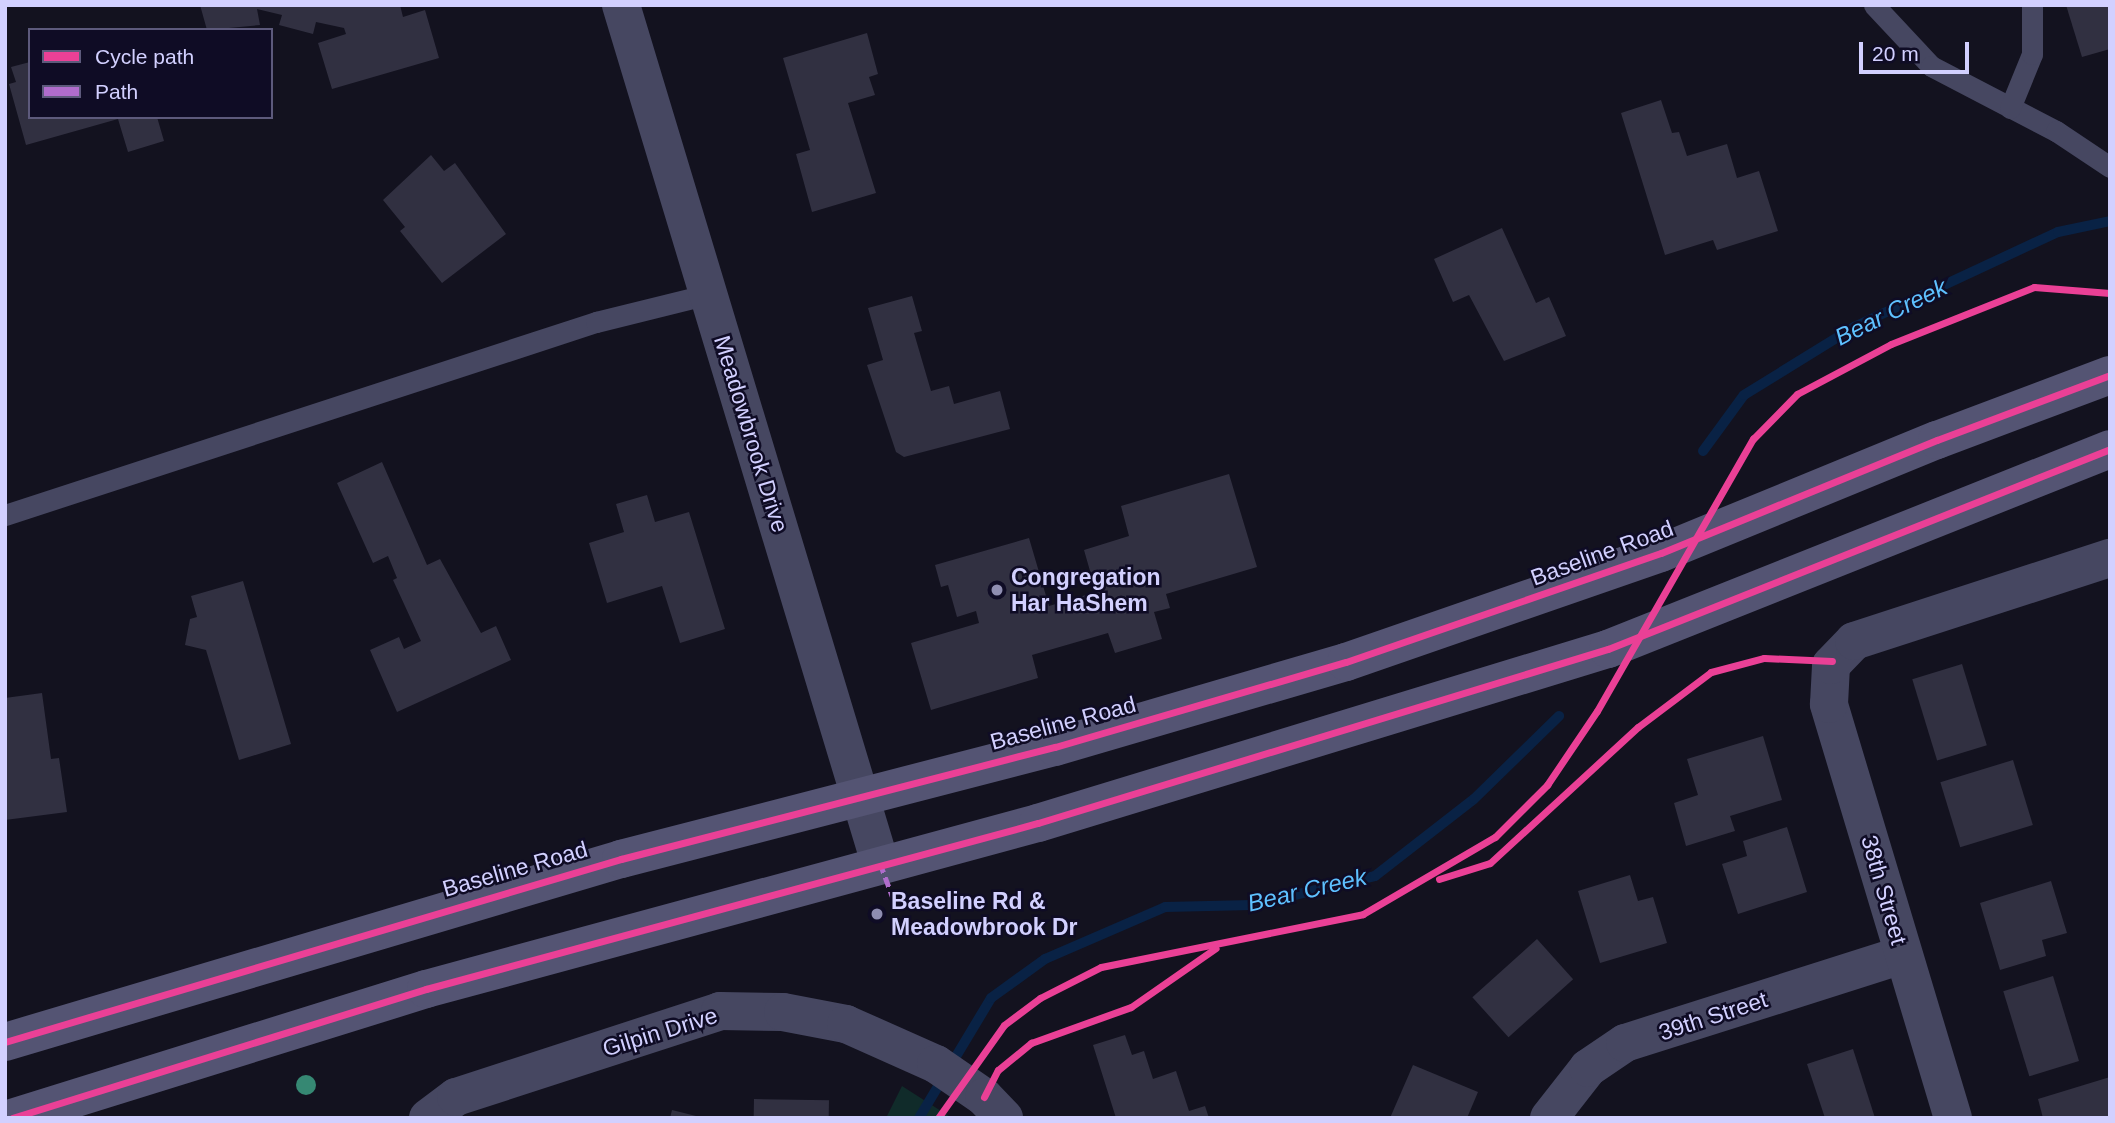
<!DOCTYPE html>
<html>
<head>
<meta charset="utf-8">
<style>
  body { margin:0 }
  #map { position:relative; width:2115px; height:1123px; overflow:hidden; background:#13121f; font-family:Arial,sans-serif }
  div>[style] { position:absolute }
  .green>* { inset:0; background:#102b2a }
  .stream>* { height:10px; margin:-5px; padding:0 5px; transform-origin:5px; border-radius:5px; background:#092245 }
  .building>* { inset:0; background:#313041; transform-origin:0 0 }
  .lane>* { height:21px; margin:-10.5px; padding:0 10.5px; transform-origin:10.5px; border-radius:10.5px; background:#464761 }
  .street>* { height:38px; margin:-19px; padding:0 19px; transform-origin:19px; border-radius:19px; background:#464761 }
  .secondary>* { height:38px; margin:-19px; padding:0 19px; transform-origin:19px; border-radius:19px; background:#545473 }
  .quiet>* { height:5px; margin-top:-2.5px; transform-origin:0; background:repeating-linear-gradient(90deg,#b06ccc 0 10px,transparent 0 15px) }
  .cycleway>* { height:7px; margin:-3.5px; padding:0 3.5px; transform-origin:3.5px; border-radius:3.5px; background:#ea4096 }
  .trees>* { width:20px; height:20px; margin:-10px; border-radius:50%; background:#368873 }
  .dots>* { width:19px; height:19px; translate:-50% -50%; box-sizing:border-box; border:4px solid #0f0c25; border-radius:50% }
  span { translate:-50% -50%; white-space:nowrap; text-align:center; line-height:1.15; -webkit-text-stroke:5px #0f0c25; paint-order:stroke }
  .street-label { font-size:23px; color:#d2d0ff }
  .poi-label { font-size:23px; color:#d2d0ff; font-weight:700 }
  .left { translate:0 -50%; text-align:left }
  .water-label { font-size:24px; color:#5ec1ff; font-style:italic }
  .frame { position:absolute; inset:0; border:7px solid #d2d0ff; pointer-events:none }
  .legend { position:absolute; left:28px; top:28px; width:245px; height:91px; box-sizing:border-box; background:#0f0c25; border:2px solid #5d5a7c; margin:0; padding:9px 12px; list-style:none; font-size:21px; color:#d2d0ff }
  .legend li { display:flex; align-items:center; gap:14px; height:35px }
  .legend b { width:35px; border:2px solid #5d5a7c }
  .scale { position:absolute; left:1859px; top:42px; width:110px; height:32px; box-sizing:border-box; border:4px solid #d2d0ff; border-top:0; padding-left:9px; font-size:21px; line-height:24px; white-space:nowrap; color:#d2d0ff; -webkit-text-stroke:5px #0f0c25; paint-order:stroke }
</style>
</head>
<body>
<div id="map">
  <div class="green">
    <i style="clip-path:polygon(902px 1086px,952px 1118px,886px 1118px)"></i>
  </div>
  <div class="stream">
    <i style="left:1703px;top:451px;width:69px;rotate:-53.8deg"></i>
    <i style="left:1744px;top:395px;width:129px;rotate:-31.7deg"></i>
    <i style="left:1854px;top:327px;width:225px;rotate:-25deg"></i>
    <i style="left:2058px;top:232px;width:53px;rotate:-11.9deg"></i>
    <i style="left:919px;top:1118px;width:140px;rotate:-59deg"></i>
    <i style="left:991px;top:998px;width:67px;rotate:-35.8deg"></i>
    <i style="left:1045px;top:959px;width:131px;rotate:-23.4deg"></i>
    <i style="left:1165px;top:907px;width:87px;rotate:-1.3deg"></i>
    <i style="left:1252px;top:905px;width:126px;rotate:-13.3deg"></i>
    <i style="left:1375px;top:876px;width:125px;rotate:-37.9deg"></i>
    <i style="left:1474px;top:799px;width:119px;rotate:-44.3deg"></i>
  </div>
  <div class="building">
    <i style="clip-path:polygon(200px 5px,400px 5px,403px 17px,425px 10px,439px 58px,332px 89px,318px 43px,346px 34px,344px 28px,316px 22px,313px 34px,279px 25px,282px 15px,257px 9px,260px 25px,207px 30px)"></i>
    <i style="clip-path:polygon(2066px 5px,2110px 5px,2110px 49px,2082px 57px)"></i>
    <i style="clip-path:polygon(867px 33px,878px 74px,869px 77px,875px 95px,848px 103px,876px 193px,812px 212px,796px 154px,810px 150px,783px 58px)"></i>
    <i style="clip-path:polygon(30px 62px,30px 117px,157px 117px,164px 141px,128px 152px,118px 119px,26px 145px,9px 84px,16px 82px,11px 67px)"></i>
    <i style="clip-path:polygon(1661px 100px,1672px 133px,1679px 132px,1687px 156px,1727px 144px,1737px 178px,1759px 171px,1778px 231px,1717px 250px,1713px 240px,1665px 255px,1621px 113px)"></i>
    <i style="clip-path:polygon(431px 155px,444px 171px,455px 163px,506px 234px,442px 283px,400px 231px,405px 227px,383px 200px)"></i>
    <i style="clip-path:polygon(1502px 228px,1536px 303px,1549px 297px,1566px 336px,1504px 361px,1469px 295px,1453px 302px,1434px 259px)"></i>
    <i style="clip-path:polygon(912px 296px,922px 331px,914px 333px,931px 391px,949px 386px,954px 404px,1000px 391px,1010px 429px,904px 457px,896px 452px,867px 365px,883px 360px,868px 308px)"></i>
    <i style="clip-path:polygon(382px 462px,427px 565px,440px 559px,481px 633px,496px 626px,511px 660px,397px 712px,370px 650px,399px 637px,404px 649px,421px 641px,393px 580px,397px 578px,388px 556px,373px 563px,337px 483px)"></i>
    <i style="clip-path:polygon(1229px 474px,1257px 567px,1166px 594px,1170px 608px,1154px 612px,1162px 639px,1115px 653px,1108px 633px,1032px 655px,1038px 678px,931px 710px,911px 643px,979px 623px,976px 611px,957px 617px,948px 585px,941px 587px,935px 565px,1029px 538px,1049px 606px,1096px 592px,1084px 550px,1129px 536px,1121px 506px)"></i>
    <i style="clip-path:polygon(647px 495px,655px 522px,689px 512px,725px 629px,680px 643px,662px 586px,607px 603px,589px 543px,624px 532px,616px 504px)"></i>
    <i style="clip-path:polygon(243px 581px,291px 744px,239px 760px,206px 650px,185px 645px,190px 619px,197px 617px,191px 596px)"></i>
    <i style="left:1962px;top:664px;width:85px;height:52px;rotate:73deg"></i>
    <i style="clip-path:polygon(42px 693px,51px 759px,59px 758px,67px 812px,5px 820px,5px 698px)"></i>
    <i style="clip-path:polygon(1763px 736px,1782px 800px,1730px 816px,1735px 831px,1686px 846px,1674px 803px,1698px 795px,1687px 759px)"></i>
    <i style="left:2013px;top:760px;width:68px;height:76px;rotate:73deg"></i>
    <i style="clip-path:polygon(1787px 827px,1807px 892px,1738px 914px,1722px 864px,1747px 856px,1743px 841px)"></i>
    <i style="clip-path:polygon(1630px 875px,1638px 901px,1653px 897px,1667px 943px,1600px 963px,1578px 891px)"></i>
    <i style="clip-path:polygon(2051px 881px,2067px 933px,2042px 940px,2046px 956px,2000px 970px,1980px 903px)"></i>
    <i style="left:1537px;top:939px;width:54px;height:87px;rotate:48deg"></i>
    <i style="left:2053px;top:976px;width:89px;height:52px;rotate:73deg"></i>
    <i style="clip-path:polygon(1125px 1035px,1132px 1055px,1144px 1051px,1153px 1079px,1176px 1071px,1189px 1111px,1205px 1106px,1209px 1118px,1116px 1118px,1093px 1045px)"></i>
    <i style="clip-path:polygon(1853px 1049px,1875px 1118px,1825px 1118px,1807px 1064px)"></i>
    <i style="clip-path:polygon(1413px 1065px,1478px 1092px,1467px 1118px,1390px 1118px)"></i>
    <i style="clip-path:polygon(2110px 1077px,2110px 1118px,2043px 1118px,2038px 1099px)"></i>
    <i style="left:754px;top:1099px;width:75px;height:19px;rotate:1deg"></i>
    <i style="clip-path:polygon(672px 1110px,700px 1117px,700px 1118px,670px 1118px)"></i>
  </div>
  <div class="lane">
    <i style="left:1874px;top:5px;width:83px;rotate:46.9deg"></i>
    <i style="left:1931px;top:66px;width:141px;rotate:27.5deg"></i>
    <i style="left:2056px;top:131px;width:65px;rotate:33.7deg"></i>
    <i style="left:2010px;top:108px;width:58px;rotate:-67.8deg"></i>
    <i style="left:2032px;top:54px;width:49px;rotate:-90deg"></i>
    <i style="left:5px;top:515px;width:622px;rotate:-18.09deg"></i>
    <i style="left:596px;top:322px;width:116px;rotate:-13.9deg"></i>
  </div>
  <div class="street">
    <i style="left:621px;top:5px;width:896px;rotate:73.2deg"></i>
    <i style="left:428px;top:1118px;width:35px;rotate:-37deg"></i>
    <i style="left:456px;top:1097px;width:278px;rotate:-18deg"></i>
    <i style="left:720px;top:1011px;width:63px;rotate:0.9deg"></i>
    <i style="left:783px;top:1012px;width:64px;rotate:10.8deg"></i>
    <i style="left:846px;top:1024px;width:98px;rotate:24deg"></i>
    <i style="left:936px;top:1064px;width:58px;rotate:34.5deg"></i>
    <i style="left:984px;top:1097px;width:29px;rotate:46deg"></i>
    <i style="left:1549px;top:1118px;width:63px;rotate:-52deg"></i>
    <i style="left:1588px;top:1068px;width:45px;rotate:-34deg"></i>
    <i style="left:1625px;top:1043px;width:292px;rotate:-17.6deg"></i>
    <i style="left:1953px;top:1118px;width:432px;rotate:-106.7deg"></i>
    <i style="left:1829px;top:704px;width:39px;rotate:-87deg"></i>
    <i style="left:1831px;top:665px;width:33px;rotate:-46deg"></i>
    <i style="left:1854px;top:641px;width:269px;rotate:-18deg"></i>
  </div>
  <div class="secondary">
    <i style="left:5px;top:1042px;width:643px;rotate:-16.55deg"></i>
    <i style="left:621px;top:859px;width:448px;rotate:-14.5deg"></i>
    <i style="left:1055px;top:747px;width:303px;rotate:-16.3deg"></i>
    <i style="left:1346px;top:662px;width:333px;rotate:-19.1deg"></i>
    <i style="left:1661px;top:553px;width:298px;rotate:-22.3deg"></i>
    <i style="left:1937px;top:440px;width:185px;rotate:-20.6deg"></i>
    <i style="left:12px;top:1118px;width:434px;rotate:-17.3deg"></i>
    <i style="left:426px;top:989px;width:634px;rotate:-15.18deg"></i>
    <i style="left:1038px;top:823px;width:596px;rotate:-16.98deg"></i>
    <i style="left:1608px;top:649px;width:540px;rotate:-21.72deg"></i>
  </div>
  <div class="quiet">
    <i style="left:880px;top:863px;width:49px;rotate:69.7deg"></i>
  </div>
  <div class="cycleway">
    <i style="left:1439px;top:879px;width:53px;rotate:-17.4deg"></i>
    <i style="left:1490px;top:863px;width:201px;rotate:-42.6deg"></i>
    <i style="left:1638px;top:727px;width:91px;rotate:-37deg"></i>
    <i style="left:1711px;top:672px;width:55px;rotate:-14.8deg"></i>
    <i style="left:1764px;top:658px;width:68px;rotate:2.5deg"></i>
    <i style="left:5px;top:1042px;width:643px;rotate:-16.55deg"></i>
    <i style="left:621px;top:859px;width:448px;rotate:-14.5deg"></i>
    <i style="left:1055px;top:747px;width:303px;rotate:-16.3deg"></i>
    <i style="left:1346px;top:662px;width:333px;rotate:-19.1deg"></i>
    <i style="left:1661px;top:553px;width:298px;rotate:-22.3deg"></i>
    <i style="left:1937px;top:440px;width:185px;rotate:-20.6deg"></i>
    <i style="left:984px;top:1097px;width:30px;rotate:-63deg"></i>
    <i style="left:998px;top:1070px;width:43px;rotate:-39.3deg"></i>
    <i style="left:1031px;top:1043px;width:106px;rotate:-19.8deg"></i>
    <i style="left:1131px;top:1007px;width:103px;rotate:-34.8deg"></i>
    <i style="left:12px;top:1118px;width:434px;rotate:-17.3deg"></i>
    <i style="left:426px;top:989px;width:634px;rotate:-15.18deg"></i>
    <i style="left:1038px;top:823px;width:596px;rotate:-16.98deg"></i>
    <i style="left:1608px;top:649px;width:540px;rotate:-21.72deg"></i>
    <i style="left:938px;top:1118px;width:114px;rotate:-54.6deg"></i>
    <i style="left:1004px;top:1025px;width:45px;rotate:-36.9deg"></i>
    <i style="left:1040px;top:998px;width:68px;rotate:-26.9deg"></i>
    <i style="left:1101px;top:967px;width:267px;rotate:-11.4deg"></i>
    <i style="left:1363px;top:914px;width:153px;rotate:-30.3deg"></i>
    <i style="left:1495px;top:837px;width:74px;rotate:-45deg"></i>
    <i style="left:1547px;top:785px;width:89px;rotate:-56deg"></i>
    <i style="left:1597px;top:711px;width:314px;rotate:-60.2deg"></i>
    <i style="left:1753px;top:439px;width:63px;rotate:-45.6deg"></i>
    <i style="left:1797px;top:394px;width:106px;rotate:-28deg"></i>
    <i style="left:1891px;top:344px;width:154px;rotate:-21.7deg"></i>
    <i style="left:2034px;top:287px;width:76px;rotate:4.5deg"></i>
  </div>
  <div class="trees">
    <i style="left:306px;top:1085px"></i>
  </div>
  <div class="dots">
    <i style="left:997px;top:590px;background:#8f8eb1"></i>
    <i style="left:877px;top:914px;background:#8f8eb1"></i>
  </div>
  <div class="street-label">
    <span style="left:751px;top:434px;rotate:73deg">Meadowbrook Drive</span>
    <span style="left:1602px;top:553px;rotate:-20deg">Baseline Road</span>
    <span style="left:1063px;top:723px;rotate:-15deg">Baseline Road</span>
    <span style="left:515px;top:869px;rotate:-16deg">Baseline Road</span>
    <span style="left:1884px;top:890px;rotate:74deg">38th Street</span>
    <span style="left:1713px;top:1016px;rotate:-18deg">39th Street</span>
    <span style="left:660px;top:1032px;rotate:-17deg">Gilpin Drive</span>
  </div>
  <div class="poi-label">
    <span class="left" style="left:1011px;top:590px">Congregation<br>Har HaShem</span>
    <span class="left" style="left:891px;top:914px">Baseline Rd &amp;<br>Meadowbrook Dr</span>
  </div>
  <div class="water-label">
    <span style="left:1891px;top:312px;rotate:-26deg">Bear Creek</span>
    <span style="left:1307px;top:890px;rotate:-13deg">Bear Creek</span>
  </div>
  <div class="frame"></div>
  <ul class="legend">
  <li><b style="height:9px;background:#ea4096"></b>Cycle path</li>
  <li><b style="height:9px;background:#b06ccc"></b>Path</li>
  </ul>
  <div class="scale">20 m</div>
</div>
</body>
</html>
